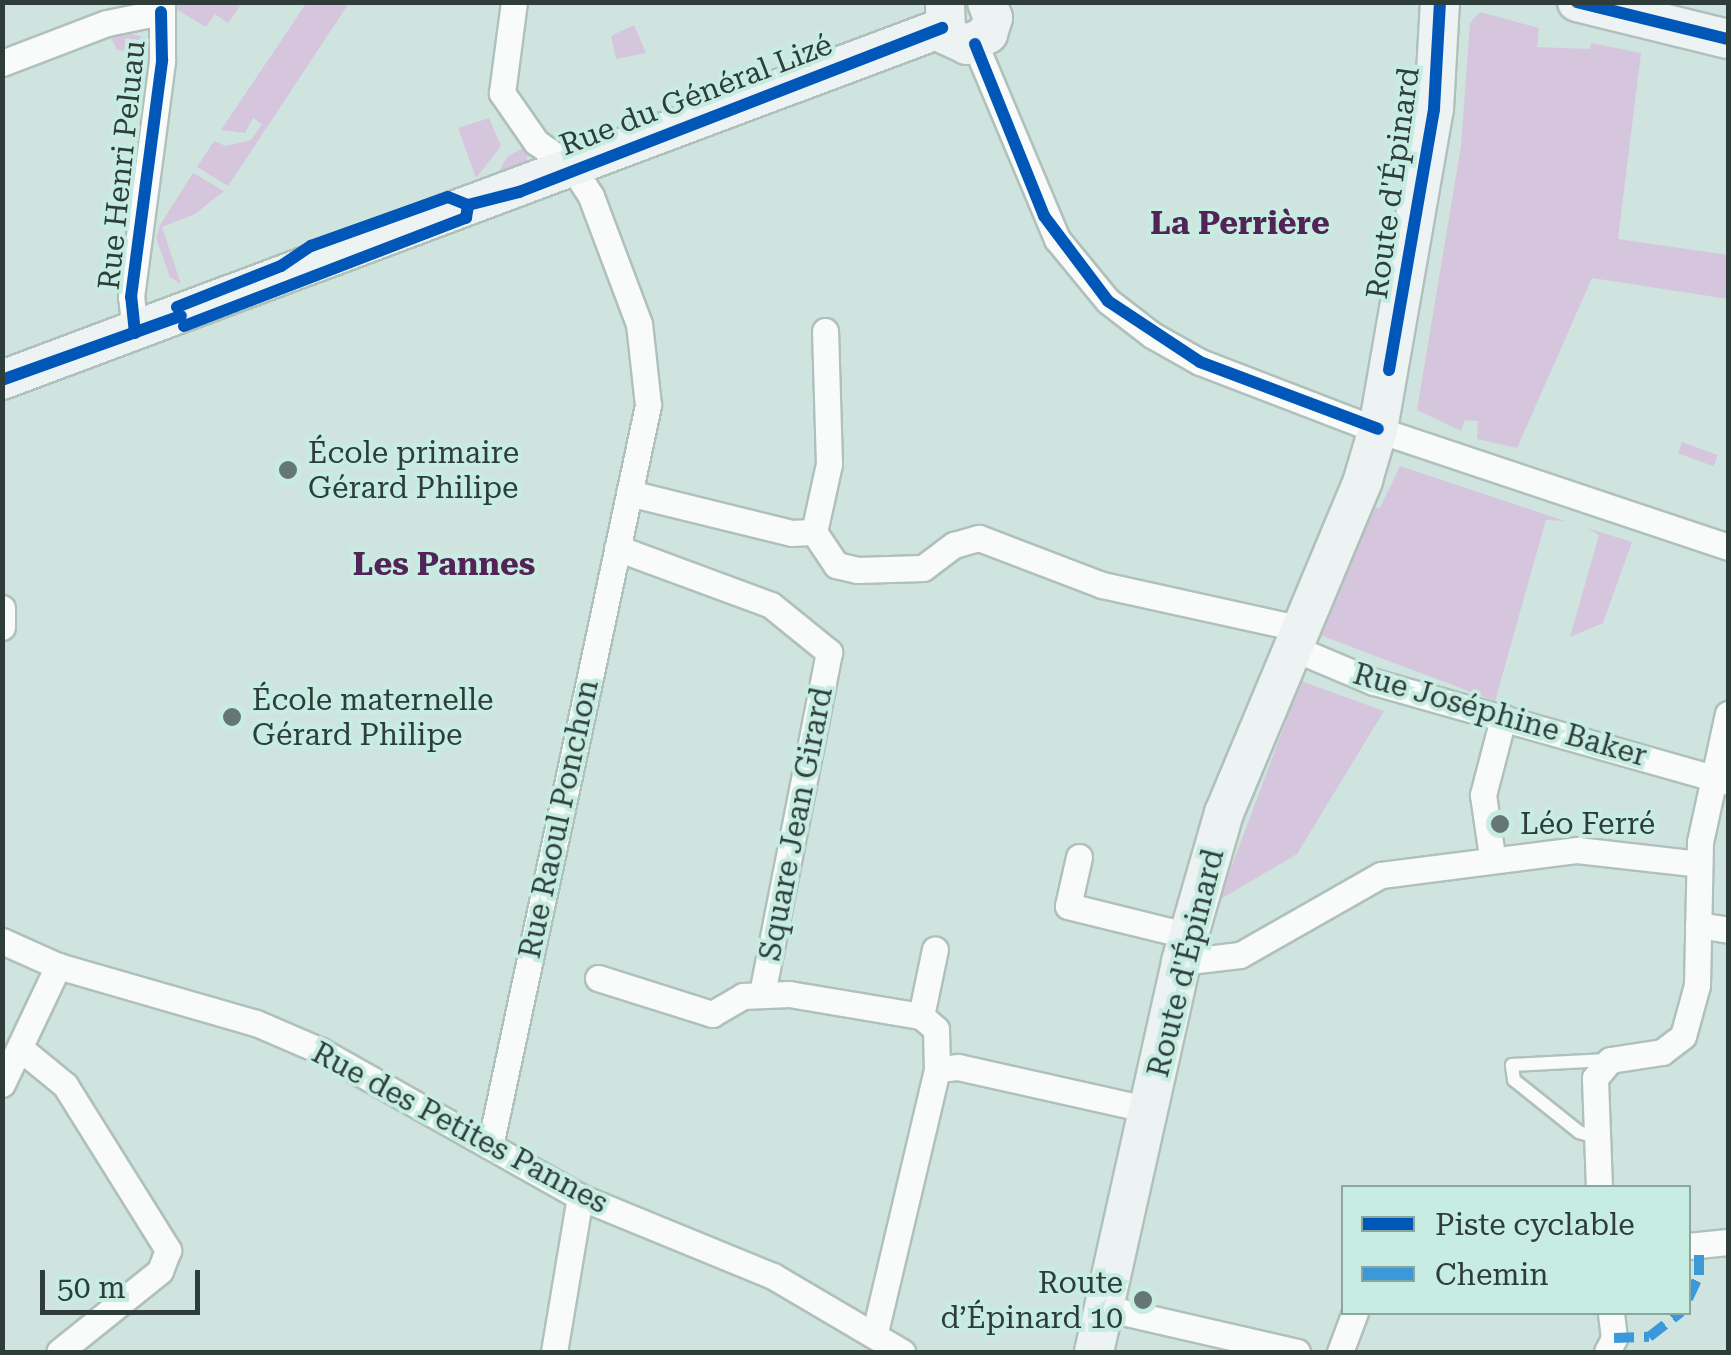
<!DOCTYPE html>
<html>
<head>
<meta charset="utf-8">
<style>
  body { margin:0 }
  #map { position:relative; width:1731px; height:1355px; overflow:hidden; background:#cfe4de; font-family:"Roboto Serif",serif }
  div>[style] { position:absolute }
  .green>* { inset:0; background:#d5c6de; transform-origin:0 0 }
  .roads { filter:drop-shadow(2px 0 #b0c0bb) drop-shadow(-2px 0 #b0c0bb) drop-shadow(0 2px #b0c0bb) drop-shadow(0 -2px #b0c0bb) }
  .lane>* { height:12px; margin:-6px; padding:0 6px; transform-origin:6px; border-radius:6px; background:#f8fbfa }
  .street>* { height:25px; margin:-12.5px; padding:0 12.5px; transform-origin:12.5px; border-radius:12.5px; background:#f8fbfa }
  .secondary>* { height:38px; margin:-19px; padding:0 19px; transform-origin:19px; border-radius:19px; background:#edf3f2 }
  .quiet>* { height:10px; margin-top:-5px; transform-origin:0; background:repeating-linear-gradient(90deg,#3c99d9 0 20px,transparent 0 30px) }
  .cycleway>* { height:12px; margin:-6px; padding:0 6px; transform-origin:6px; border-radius:6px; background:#0057b8 }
  .dots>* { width:28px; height:28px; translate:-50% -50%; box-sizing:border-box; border:5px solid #c7ece1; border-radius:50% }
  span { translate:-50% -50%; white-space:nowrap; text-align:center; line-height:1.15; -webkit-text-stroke:8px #c7ece1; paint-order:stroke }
  .street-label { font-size:30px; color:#2e3d39 }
  .poi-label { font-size:30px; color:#2e3d39 }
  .left { translate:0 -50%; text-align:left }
  .right { translate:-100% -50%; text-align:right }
  .neighbourhood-label { font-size:32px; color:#512356; font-weight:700 }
  .frame { position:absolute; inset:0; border:5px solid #2e3d39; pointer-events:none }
  .legend { position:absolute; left:1341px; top:1185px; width:350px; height:130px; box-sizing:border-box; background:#c7ece1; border:2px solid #8aa69e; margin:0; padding:12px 18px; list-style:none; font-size:30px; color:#2e3d39 }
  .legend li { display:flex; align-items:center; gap:20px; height:50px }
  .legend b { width:50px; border:2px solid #8aa69e }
  .scale { position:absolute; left:40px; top:1270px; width:160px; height:45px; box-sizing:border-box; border:5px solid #2e3d39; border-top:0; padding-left:12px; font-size:30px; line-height:35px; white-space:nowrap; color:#2e3d39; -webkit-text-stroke:8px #c7ece1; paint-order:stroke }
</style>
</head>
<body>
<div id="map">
  <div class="green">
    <i style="clip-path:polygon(307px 2px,349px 3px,228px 186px,197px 167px,214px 141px,226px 146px,251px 140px,262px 124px,253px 118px,245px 133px,221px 130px)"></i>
    <i style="clip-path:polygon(176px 3px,176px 2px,242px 3px,228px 23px,215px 14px,206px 27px,176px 9px)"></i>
    <i style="clip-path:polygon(1480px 12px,1539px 28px,1537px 47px,1590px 49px,1591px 43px,1641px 53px,1618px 239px,1728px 255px,1728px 299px,1592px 278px,1517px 448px,1477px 439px,1478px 421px,1465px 420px,1461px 431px,1417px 410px,1461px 146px,1470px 23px)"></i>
    <i style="clip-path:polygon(634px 25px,646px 53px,616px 59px,611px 36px)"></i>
    <i style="clip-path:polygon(125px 32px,143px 37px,142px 53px,117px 50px,111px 38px)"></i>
    <i style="clip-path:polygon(489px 118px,501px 146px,476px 178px,458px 128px)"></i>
    <i style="clip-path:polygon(528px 145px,527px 163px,497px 175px,507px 157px)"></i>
    <i style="clip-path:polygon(193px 173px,224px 191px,195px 214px,162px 227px,181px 284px,170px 277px,156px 238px,160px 225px)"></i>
    <i style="left:1682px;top:442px;width:38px;height:12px;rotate:20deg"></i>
    <i style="clip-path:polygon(1400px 466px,1565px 521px,1546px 520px,1495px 701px,1320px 635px,1371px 507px,1380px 508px)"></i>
    <i style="clip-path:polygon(1587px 528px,1632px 542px,1603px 623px,1570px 637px,1599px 535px)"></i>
    <i style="clip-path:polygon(1301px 681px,1384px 711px,1297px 854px,1219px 900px)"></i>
  </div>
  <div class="roads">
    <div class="lane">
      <i style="left:1595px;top:1137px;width:17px;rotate:-163deg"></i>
      <i style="left:1579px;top:1132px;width:83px;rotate:-141.3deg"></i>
      <i style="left:1514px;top:1080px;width:15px;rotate:-98deg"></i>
      <i style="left:1512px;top:1065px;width:95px;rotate:-3deg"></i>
    </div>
    <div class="street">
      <i style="left:975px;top:44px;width:212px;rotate:67.2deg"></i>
      <i style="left:1057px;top:239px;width:80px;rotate:50.6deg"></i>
      <i style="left:1108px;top:301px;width:56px;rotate:37.7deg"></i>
      <i style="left:1152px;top:335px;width:55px;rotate:29.4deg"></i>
      <i style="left:1200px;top:362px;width:176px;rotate:21deg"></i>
      <i style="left:1364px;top:425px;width:384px;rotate:18.5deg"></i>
      <i style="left:2px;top:63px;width:112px;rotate:-20.9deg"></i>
      <i style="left:107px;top:23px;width:55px;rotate:-11.5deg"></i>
      <i style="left:135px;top:333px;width:36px;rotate:-96deg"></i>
      <i style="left:131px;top:297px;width:239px;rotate:-82.5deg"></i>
      <i style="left:162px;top:60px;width:58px;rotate:-90deg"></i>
      <i style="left:629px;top:493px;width:168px;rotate:13.8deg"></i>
      <i style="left:792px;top:533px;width:22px;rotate:-3deg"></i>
      <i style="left:814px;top:532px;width:40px;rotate:56deg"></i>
      <i style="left:836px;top:565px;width:22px;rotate:13deg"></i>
      <i style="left:857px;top:570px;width:66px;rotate:-1.7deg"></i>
      <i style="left:923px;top:568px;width:39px;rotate:-37deg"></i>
      <i style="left:954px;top:545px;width:26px;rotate:-16deg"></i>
      <i style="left:979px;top:538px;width:132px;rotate:20.9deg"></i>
      <i style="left:1102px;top:585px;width:201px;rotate:12.4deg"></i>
      <i style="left:814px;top:532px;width:70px;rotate:-77.6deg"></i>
      <i style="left:829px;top:464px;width:133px;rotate:-91.7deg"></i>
      <i style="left:617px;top:548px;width:164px;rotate:20.3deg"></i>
      <i style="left:771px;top:605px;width:75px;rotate:39deg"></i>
      <i style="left:829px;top:652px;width:349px;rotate:101.1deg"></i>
      <i style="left:2px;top:608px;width:19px;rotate:90deg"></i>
      <i style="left:1291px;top:647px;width:90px;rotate:22.9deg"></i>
      <i style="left:1374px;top:682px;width:365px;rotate:15.8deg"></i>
      <i style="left:1492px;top:856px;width:62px;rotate:-98.4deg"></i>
      <i style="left:1483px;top:795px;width:80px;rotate:-75.4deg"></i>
      <i style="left:1079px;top:857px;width:50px;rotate:102.7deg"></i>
      <i style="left:1068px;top:906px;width:126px;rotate:13.8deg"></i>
      <i style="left:1698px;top:925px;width:30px;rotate:9deg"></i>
      <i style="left:2px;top:941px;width:61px;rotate:24.1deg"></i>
      <i style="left:58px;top:966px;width:206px;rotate:16.1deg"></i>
      <i style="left:256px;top:1023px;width:71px;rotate:23.3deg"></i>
      <i style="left:321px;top:1051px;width:297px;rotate:29.4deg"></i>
      <i style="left:580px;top:1197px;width:209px;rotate:22.3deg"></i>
      <i style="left:773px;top:1276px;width:150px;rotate:30.5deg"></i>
      <i style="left:1181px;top:962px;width:59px;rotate:-6.8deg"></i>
      <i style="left:1240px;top:955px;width:162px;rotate:-29.6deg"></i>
      <i style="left:1381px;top:875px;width:198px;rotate:-7.3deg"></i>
      <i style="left:1577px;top:850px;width:123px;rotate:6.5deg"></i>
      <i style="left:598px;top:978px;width:120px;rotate:17.5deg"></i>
      <i style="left:712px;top:1014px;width:36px;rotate:-30deg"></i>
      <i style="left:743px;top:996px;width:46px;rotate:-2.5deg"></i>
      <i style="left:789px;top:994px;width:134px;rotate:9.5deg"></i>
      <i style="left:921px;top:1016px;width:68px;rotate:-78.2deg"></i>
      <i style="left:921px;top:1016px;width:20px;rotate:41deg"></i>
      <i style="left:936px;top:1029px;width:40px;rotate:88.6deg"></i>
      <i style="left:21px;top:1049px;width:57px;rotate:39.3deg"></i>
      <i style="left:65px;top:1085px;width:195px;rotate:58deg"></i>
      <i style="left:168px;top:1250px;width:22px;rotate:111deg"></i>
      <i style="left:160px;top:1271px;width:129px;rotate:141.3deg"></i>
      <i style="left:2px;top:1084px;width:131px;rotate:-64.6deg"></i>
      <i style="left:490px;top:1146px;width:758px;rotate:-77.96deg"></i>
      <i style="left:648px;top:405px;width:81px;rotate:-96.3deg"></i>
      <i style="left:639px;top:324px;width:137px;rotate:-110.6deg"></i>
      <i style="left:591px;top:196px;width:33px;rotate:-123deg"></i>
      <i style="left:573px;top:168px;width:45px;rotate:-144.9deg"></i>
      <i style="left:536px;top:142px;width:60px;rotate:-124.8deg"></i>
      <i style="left:502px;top:93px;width:92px;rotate:-82.5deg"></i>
      <i style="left:1599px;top:1188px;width:110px;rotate:-92.1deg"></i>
      <i style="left:1595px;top:1078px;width:23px;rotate:-50deg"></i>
      <i style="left:1610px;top:1060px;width:53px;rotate:-8.7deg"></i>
      <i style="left:1662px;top:1052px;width:26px;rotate:-37deg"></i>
      <i style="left:1683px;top:1036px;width:53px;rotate:-74.6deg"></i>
      <i style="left:1697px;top:985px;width:143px;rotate:-88.8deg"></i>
      <i style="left:1700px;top:842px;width:131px;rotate:-77.7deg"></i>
      <i style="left:1688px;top:1246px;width:40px;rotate:-5.7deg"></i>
      <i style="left:1105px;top:1308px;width:197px;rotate:12.9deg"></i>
      <i style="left:875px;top:1332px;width:270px;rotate:-76.7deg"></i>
      <i style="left:937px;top:1069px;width:21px;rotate:-5deg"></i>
      <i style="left:958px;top:1067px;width:197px;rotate:12.6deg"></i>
      <i style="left:554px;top:1352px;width:157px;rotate:-80.5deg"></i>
      <i style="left:1340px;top:1352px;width:43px;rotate:-69.4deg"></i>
      <i style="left:1607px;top:1352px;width:16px;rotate:-63deg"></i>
      <i style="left:1614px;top:1338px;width:26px;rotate:-97deg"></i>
    </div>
    <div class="secondary">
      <i style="left:1577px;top:2px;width:155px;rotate:13.8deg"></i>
      <i style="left:945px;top:4px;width:31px;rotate:88deg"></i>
      <i style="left:946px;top:35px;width:23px;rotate:25deg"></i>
      <i style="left:967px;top:45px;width:24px;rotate:-28deg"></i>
      <i style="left:988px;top:34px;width:17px;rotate:-73deg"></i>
      <i style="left:993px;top:18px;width:17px;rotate:-111deg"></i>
      <i style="left:2px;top:380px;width:1004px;rotate:-20.53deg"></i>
      <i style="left:1094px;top:1352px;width:400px;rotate:-77.4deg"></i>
      <i style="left:1181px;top:962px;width:155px;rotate:-73.9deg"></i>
      <i style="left:1224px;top:813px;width:361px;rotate:-67.3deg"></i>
      <i style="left:1363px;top:480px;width:53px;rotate:-73.6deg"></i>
      <i style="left:1378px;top:429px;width:325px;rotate:-80.1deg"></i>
      <i style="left:1434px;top:109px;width:107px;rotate:-86.8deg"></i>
    </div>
  </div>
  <div class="quiet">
    <i style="left:1688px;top:1299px;width:26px;rotate:-65deg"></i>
    <i style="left:1699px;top:1275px;width:30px;rotate:-90deg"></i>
    <i style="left:1614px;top:1338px;width:35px;rotate:-2deg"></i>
    <i style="left:1649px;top:1337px;width:41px;rotate:-38deg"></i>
  </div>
  <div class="cycleway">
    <i style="left:1577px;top:2px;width:155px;rotate:13.8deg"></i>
    <i style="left:975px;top:44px;width:185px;rotate:68.1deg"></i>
    <i style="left:1044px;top:216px;width:106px;rotate:53deg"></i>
    <i style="left:1108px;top:301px;width:110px;rotate:33.5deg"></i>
    <i style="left:1200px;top:362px;width:190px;rotate:20.6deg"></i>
    <i style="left:468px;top:205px;width:53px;rotate:-14.3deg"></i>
    <i style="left:519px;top:192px;width:454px;rotate:-21.2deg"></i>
    <i style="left:177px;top:307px;width:112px;rotate:-21.5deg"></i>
    <i style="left:281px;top:266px;width:36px;rotate:-34deg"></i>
    <i style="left:311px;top:246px;width:145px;rotate:-19.7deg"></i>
    <i style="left:448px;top:197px;width:22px;rotate:22deg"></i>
    <i style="left:184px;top:326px;width:302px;rotate:-21deg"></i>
    <i style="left:466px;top:218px;width:13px;rotate:-81deg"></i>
    <i style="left:135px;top:333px;width:36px;rotate:-96deg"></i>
    <i style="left:131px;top:297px;width:239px;rotate:-82.5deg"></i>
    <i style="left:162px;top:60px;width:48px;rotate:-91.2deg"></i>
    <i style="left:1389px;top:370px;width:265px;rotate:-80.2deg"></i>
    <i style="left:1434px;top:109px;width:107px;rotate:-86.8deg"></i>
    <i style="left:2px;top:380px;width:190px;rotate:-19.7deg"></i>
  </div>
  <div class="dots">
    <i style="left:288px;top:470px;background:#667773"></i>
    <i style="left:232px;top:717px;background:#667773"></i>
    <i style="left:1500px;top:824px;background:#667773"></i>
    <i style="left:1143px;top:1300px;background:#667773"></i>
  </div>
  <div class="street-label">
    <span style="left:696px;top:95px;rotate:-21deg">Rue du Général Lizé</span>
    <span style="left:122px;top:165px;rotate:-84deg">Rue Henri Peluau</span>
    <span style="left:1393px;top:183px;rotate:-82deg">Route d'Épinard</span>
    <span style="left:1500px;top:715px;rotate:16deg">Rue Joséphine Baker</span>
    <span style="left:559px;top:819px;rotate:-78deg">Rue Raoul Ponchon</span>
    <span style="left:796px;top:824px;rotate:-79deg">Square Jean Girard</span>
    <span style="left:1186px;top:963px;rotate:-76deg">Route d'Épinard</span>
    <span style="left:460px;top:1128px;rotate:28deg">Rue des Petites Pannes</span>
  </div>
  <div class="poi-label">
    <span class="left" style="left:308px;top:470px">École primaire<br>Gérard Philipe</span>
    <span class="left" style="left:252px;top:717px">École maternelle<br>Gérard Philipe</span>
    <span class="left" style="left:1520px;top:824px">Léo Ferré</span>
    <span class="right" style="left:1123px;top:1300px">Route<br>d’Épinard 10</span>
  </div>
  <div class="neighbourhood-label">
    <span style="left:1240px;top:223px">La Perrière</span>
    <span style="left:444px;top:564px">Les Pannes</span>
  </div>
  <div class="frame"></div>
  <ul class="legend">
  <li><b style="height:12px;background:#0057b8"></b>Piste cyclable</li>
  <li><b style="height:12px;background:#3c99d9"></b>Chemin</li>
  </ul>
  <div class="scale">50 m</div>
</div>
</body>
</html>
